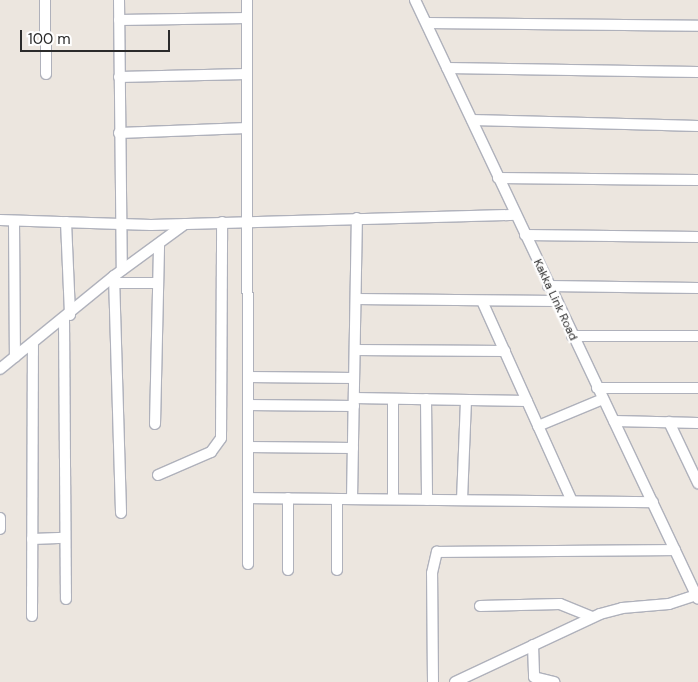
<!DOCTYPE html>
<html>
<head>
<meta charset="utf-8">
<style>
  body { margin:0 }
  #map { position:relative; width:698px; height:682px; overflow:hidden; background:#ece6df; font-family:"DM Sans",sans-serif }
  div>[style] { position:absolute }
  .roads { filter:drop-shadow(1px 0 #afb1bb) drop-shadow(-1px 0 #afb1bb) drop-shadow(0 1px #afb1bb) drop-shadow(0 -1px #afb1bb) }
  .minor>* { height:10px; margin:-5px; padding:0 5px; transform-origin:5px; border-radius:5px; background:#fff }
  span { translate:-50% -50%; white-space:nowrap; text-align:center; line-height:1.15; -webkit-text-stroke:4.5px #fff; paint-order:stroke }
  .street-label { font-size:12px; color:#2b2b2b }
  .scale { position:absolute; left:20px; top:30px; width:150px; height:22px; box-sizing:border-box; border:2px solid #2b2b2b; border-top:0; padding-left:6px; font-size:15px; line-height:18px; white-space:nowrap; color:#2b2b2b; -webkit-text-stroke:4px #fff; paint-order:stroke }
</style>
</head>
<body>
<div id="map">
  <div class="roads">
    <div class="minor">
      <i style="left:45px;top:0;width:74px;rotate:89.2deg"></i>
      <i style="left:119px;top:0;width:270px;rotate:89.4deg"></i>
      <i style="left:247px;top:0;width:564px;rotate:89.9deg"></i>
      <i style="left:415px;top:0;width:662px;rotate:64.71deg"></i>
      <i style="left:119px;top:20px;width:128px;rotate:-0.9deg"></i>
      <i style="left:427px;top:23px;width:271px;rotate:0.6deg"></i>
      <i style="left:447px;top:68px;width:251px;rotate:0.9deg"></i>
      <i style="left:119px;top:77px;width:128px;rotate:-1.3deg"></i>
      <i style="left:472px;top:120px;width:226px;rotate:1.5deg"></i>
      <i style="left:119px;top:133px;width:128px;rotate:-2.2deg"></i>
      <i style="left:498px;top:178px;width:200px;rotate:0.6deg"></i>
      <i style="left:0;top:220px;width:151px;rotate:1.9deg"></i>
      <i style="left:151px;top:225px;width:365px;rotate:-1.6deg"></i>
      <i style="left:14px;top:221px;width:136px;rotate:89.6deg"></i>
      <i style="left:66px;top:222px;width:93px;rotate:87.5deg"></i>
      <i style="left:525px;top:235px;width:173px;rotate:0.7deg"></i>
      <i style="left:114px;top:276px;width:237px;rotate:88.3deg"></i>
      <i style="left:114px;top:283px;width:44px"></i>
      <i style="left:548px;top:286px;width:150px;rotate:0.8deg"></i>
      <i style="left:356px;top:299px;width:200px;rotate:0.6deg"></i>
      <i style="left:482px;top:301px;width:219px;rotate:65.8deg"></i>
      <i style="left:64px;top:319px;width:280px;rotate:89.6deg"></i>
      <i style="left:572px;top:336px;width:126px"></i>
      <i style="left:355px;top:350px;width:150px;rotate:0.4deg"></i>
      <i style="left:0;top:369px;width:147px;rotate:-39.2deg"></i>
      <i style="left:114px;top:276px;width:88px;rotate:-36.2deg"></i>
      <i style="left:248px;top:377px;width:106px;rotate:0.5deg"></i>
      <i style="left:597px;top:388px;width:101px"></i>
      <i style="left:354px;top:398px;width:173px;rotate:1deg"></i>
      <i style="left:426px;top:399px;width:101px;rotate:89.4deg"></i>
      <i style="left:248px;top:405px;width:106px;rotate:0.5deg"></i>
      <i style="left:614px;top:421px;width:84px;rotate:1.4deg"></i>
      <i style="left:669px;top:422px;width:68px;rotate:64.6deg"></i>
      <i style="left:155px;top:424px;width:179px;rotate:-88.7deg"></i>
      <i style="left:538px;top:426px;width:70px;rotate:-22.6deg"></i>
      <i style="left:248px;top:447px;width:105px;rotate:0.5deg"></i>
      <i style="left:158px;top:475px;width:58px;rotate:-23.5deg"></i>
      <i style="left:211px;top:452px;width:17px;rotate:-54deg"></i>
      <i style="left:221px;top:438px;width:216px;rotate:-89.7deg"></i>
      <i style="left:248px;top:498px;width:405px;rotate:0.6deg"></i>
      <i style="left:288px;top:498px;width:72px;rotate:90deg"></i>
      <i style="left:352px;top:499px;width:281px;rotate:-89deg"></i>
      <i style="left:393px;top:499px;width:100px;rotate:-90deg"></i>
      <i style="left:462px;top:500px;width:100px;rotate:-87.7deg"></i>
      <i style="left:0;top:518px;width:11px;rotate:90deg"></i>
      <i style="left:32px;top:539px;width:33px;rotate:-2deg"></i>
      <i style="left:337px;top:570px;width:71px;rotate:-90deg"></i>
      <i style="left:480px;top:606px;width:80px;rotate:-1.4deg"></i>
      <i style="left:560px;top:604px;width:35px;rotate:22deg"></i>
      <i style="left:32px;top:616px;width:273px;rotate:-89.8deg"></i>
      <i style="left:533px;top:645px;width:32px;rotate:88deg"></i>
      <i style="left:534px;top:677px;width:21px;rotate:14deg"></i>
      <i style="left:433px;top:682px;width:109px;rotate:-90.5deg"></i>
      <i style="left:432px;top:573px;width:22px;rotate:-77deg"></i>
      <i style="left:437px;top:552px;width:238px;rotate:-0.5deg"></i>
      <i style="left:455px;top:682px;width:160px;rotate:-25.1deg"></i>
      <i style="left:600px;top:614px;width:23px;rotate:-15deg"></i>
      <i style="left:622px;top:608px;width:47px;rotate:-4.9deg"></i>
      <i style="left:669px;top:604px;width:28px;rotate:-18deg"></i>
    </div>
  </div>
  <div class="street-label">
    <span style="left:555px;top:300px;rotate:65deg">Kakka Link Road</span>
  </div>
  <div class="scale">100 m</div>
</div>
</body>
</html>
